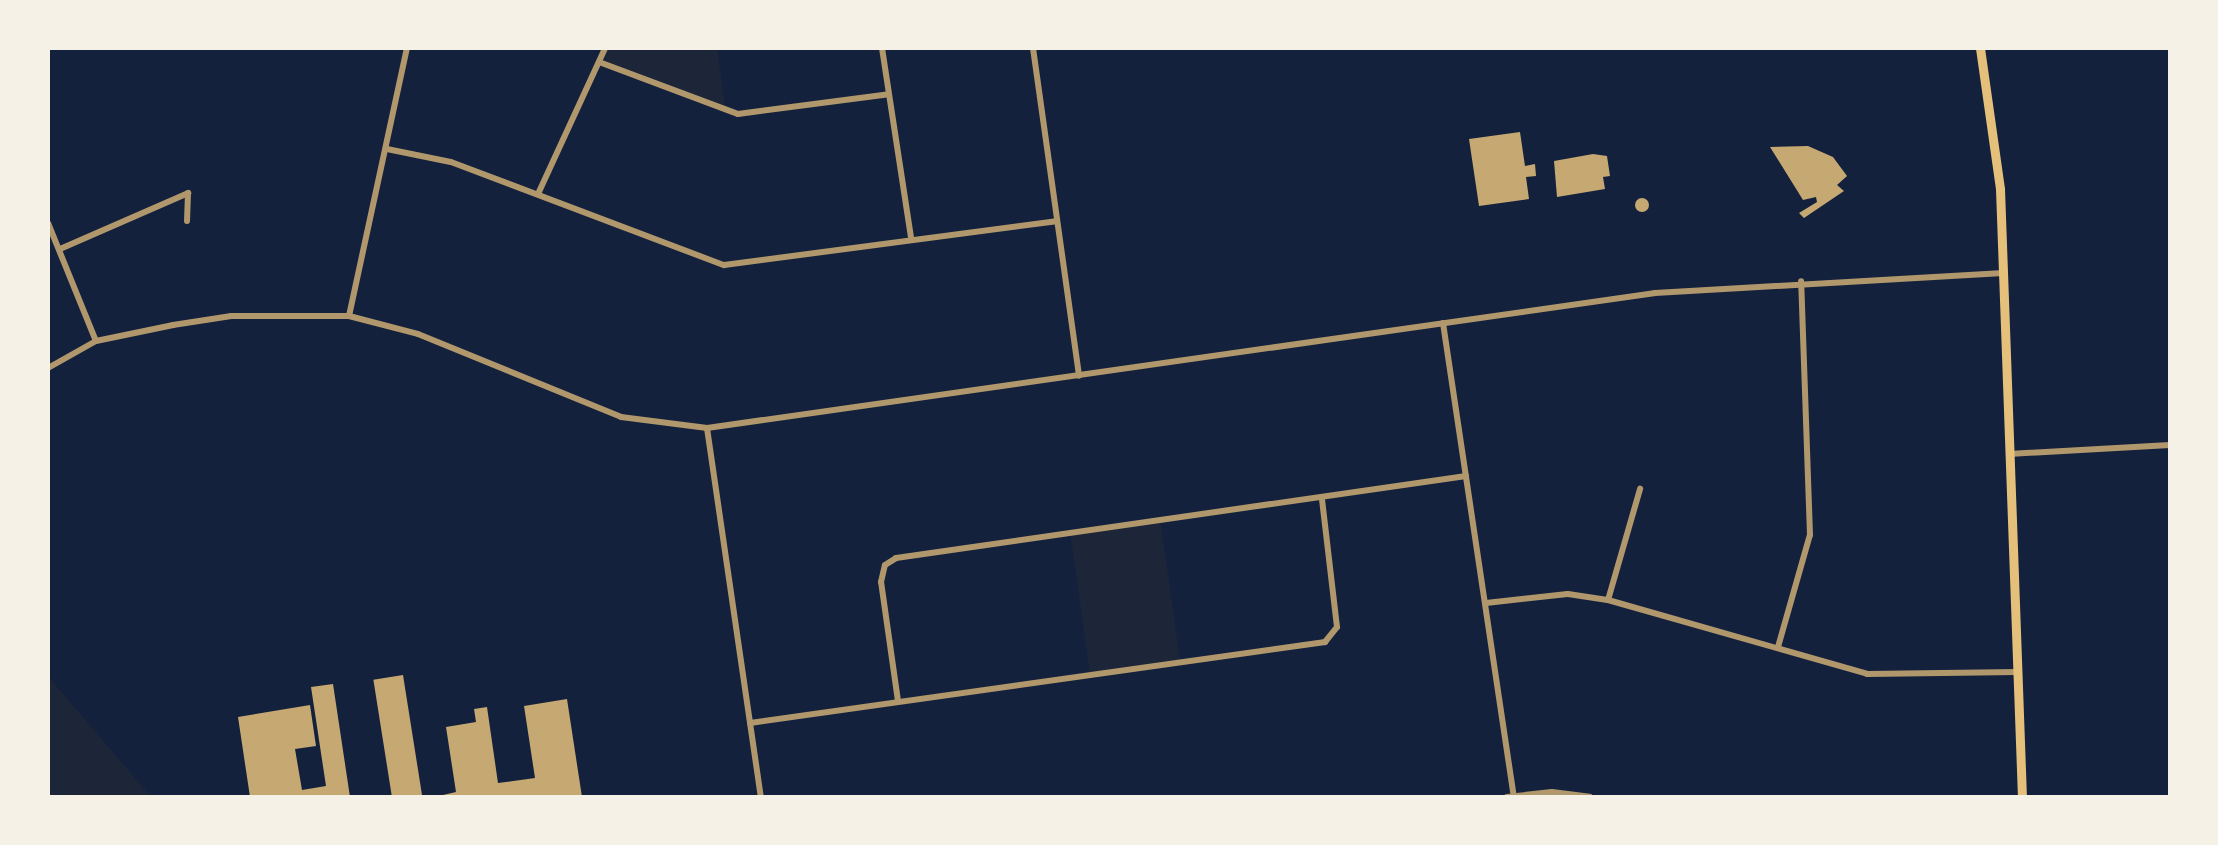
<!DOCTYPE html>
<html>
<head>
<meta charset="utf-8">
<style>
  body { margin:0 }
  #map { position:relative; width:2218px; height:845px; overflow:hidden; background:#14213d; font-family:"Sofia Sans Condensed",sans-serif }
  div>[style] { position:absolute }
  .green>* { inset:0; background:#1d2539; transform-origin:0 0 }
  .building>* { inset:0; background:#c6a872; transform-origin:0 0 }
  .round { border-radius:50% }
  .minor>* { height:6px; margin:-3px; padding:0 3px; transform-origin:3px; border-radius:3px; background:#b1986c }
  .primary>* { height:9px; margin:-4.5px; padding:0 4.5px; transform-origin:4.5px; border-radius:4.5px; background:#e5c07b }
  span { translate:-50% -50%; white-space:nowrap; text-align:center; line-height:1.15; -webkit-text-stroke:6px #f6f1e7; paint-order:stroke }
  .frame { position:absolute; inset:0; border:50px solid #f6f1e7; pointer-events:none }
</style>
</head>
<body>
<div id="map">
  <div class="green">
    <i style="clip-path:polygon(605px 48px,717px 48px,726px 113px,599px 62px)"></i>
    <i style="left:1160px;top:518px;width:145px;height:91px;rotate:82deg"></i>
    <i style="clip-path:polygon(48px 676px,151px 797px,48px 797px)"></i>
  </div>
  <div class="building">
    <i style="clip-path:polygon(1520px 132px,1525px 166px,1535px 164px,1536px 176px,1526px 177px,1529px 199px,1479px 206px,1469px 139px)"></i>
    <i style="clip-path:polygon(1808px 146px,1833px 157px,1847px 176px,1837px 185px,1844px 191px,1804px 218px,1799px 213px,1817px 202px,1816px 197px,1803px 200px,1770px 147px)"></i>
    <i style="clip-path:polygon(1593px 154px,1607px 156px,1610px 176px,1603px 177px,1605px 189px,1557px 197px,1554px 161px)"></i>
    <i class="round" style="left:1635px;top:198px;width:14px;height:14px"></i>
    <i style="left:403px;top:675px;width:123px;height:30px;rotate:81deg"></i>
    <i style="clip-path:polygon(333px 684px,350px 797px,250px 797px,238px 717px,310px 705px,316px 746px,295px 749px,302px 790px,326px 786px,311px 687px)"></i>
    <i style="clip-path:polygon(567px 699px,582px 797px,434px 797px,456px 792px,446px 727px,476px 722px,474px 709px,487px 707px,498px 783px,535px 778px,524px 706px)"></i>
  </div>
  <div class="minor">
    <i style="left:882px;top:48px;width:191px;rotate:81.3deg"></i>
    <i style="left:1033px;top:48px;width:331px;rotate:82deg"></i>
    <i style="left:599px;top:62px;width:148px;rotate:20.5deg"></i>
    <i style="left:738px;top:114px;width:152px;rotate:-7.5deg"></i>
    <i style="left:387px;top:149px;width:65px;rotate:11.5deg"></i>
    <i style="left:451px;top:162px;width:292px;rotate:20.7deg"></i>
    <i style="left:724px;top:265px;width:335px;rotate:-7.5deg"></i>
    <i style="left:538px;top:194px;width:161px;rotate:-65.3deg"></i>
    <i style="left:48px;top:223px;width:127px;rotate:67.9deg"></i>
    <i style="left:60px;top:249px;width:140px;rotate:-23.6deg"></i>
    <i style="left:188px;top:193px;width:28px;rotate:92deg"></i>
    <i style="left:349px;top:316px;width:274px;rotate:-77.8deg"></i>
    <i style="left:1443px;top:323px;width:478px;rotate:81.5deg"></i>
    <i style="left:48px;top:368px;width:55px;rotate:-29.4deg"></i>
    <i style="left:96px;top:341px;width:79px;rotate:-11.7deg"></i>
    <i style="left:173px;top:325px;width:59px;rotate:-8.8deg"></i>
    <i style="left:231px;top:316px;width:118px"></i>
    <i style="left:349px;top:316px;width:71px;rotate:14.6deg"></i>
    <i style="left:418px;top:334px;width:219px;rotate:22.2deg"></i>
    <i style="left:621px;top:417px;width:87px;rotate:7.3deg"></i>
    <i style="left:707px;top:428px;width:958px;rotate:-8.1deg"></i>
    <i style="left:1655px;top:293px;width:349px;rotate:-3.3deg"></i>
    <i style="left:707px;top:428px;width:373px;rotate:81.7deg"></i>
    <i style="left:2009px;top:454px;width:161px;rotate:-3.2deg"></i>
    <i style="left:1608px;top:600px;width:116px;rotate:-73.9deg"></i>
    <i style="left:1486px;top:603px;width:82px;rotate:-6.3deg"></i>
    <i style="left:1568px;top:594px;width:40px;rotate:8.5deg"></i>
    <i style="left:1608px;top:600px;width:269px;rotate:15.9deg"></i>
    <i style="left:1867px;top:674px;width:150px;rotate:-0.8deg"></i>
    <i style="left:1778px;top:647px;width:116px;rotate:-74.1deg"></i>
    <i style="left:1810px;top:535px;width:254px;rotate:-92deg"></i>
    <i style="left:898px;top:701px;width:120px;rotate:-98.1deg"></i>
    <i style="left:881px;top:582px;width:17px;rotate:-77deg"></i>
    <i style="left:885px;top:565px;width:13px;rotate:-32deg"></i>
    <i style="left:896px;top:558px;width:576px;rotate:-8.19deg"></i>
    <i style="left:750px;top:723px;width:581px;rotate:-8.02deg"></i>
    <i style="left:1325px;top:642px;width:19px;rotate:-51deg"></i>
    <i style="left:1337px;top:627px;width:129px;rotate:-96.7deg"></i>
    <i style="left:1507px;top:797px;width:45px;rotate:-6.3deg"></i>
    <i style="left:1552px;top:792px;width:38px;rotate:7deg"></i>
  </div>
  <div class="primary">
    <i style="left:1980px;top:48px;width:142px;rotate:81.9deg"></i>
    <i style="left:2000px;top:189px;width:608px;rotate:87.93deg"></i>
  </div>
  <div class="frame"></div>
</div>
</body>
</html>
